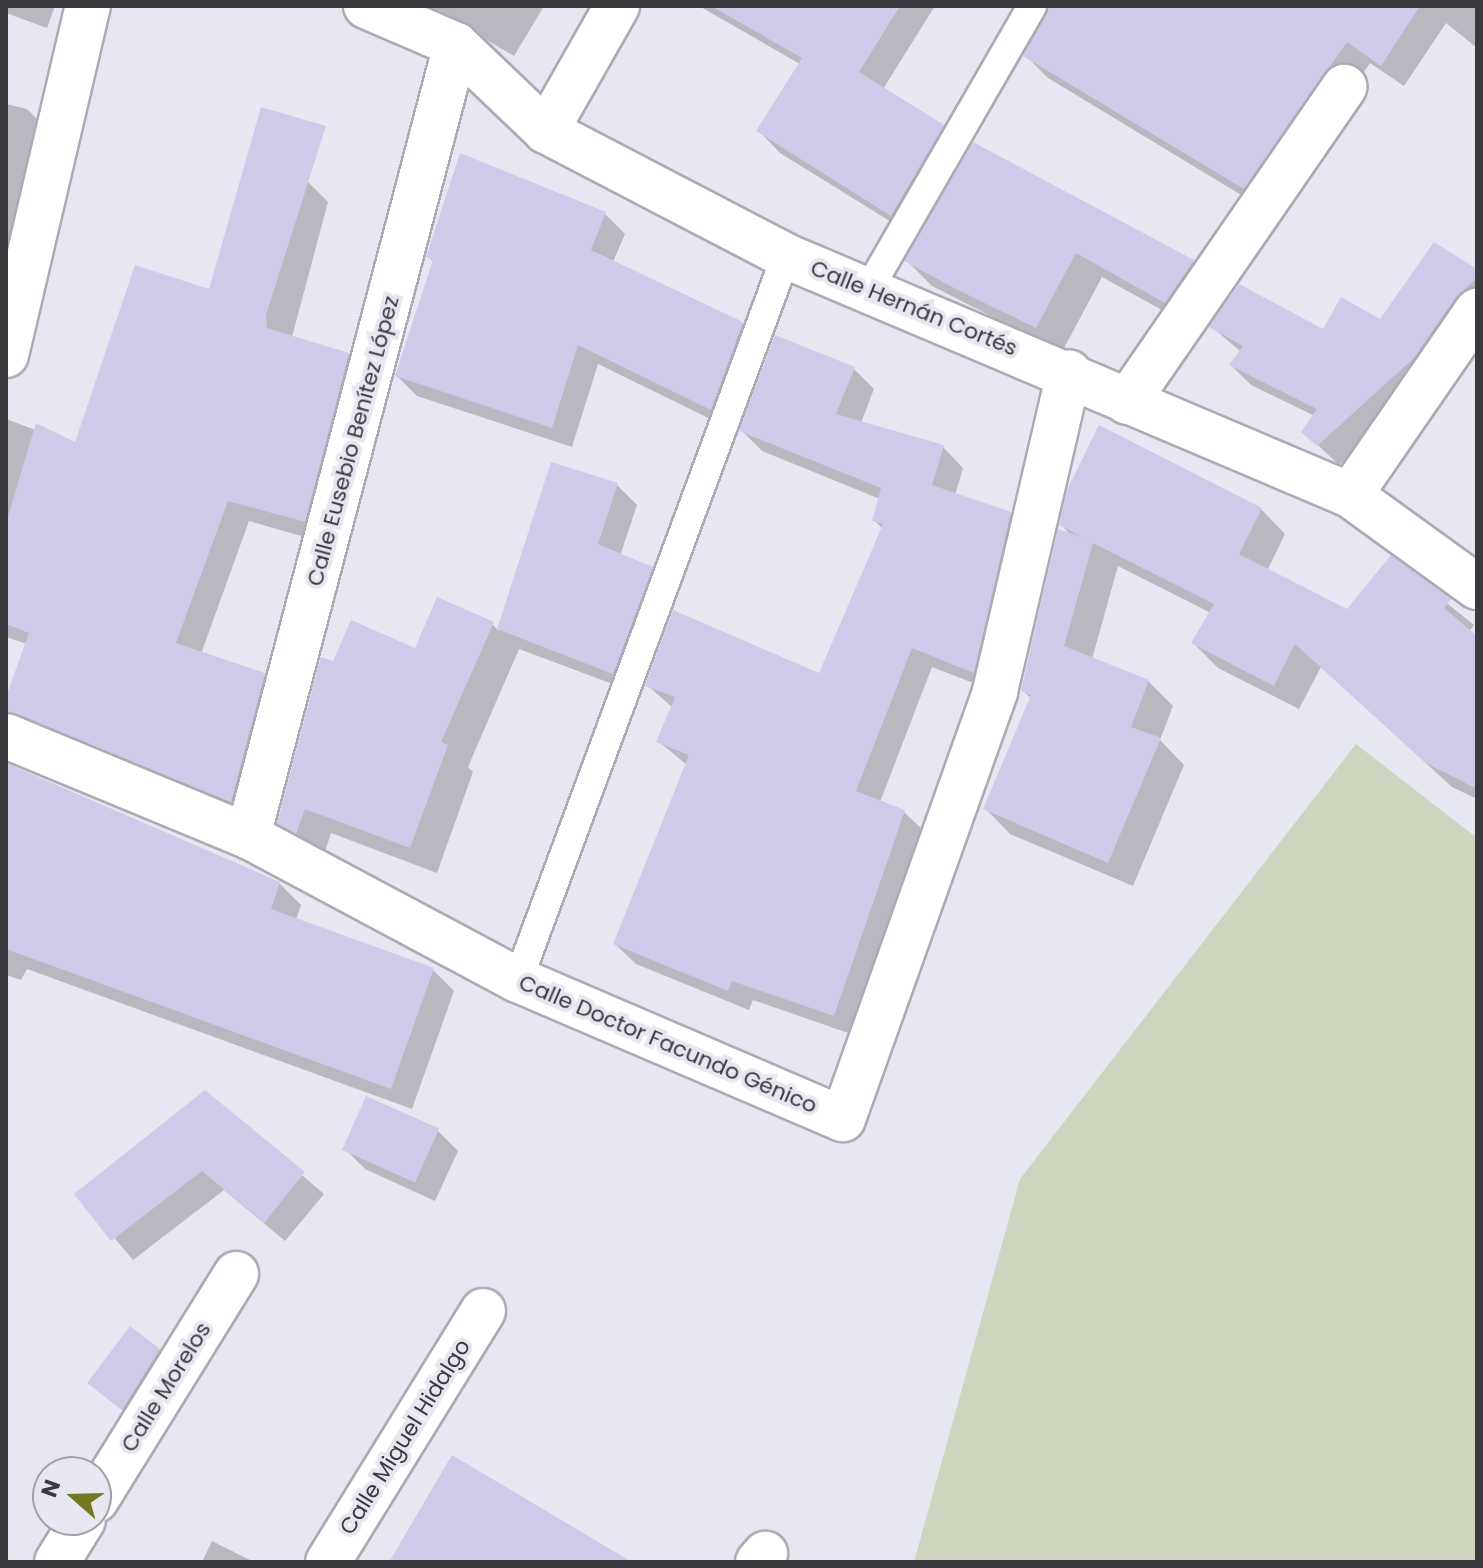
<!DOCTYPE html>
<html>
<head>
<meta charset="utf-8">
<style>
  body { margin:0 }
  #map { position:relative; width:1483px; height:1568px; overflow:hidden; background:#e6e7f0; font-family:Poppins,sans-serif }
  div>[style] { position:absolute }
  .green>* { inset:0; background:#cdd5bf }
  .shadow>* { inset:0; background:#0003 }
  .building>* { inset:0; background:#d0caea; transform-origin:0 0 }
  .roads { filter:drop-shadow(2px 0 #aaabb4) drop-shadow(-2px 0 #aaabb4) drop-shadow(0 2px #aaabb4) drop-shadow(0 -2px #aaabb4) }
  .service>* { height:28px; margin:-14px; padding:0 14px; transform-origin:14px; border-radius:14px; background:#fff }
  .minor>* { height:44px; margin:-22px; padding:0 22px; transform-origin:22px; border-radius:22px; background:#fff }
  span { translate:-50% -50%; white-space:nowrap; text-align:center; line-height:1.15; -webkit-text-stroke:8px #e6e7f0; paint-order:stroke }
  .street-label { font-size:22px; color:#3a3a3e }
  .frame { position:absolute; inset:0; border:8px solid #3a3a3e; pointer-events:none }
  .north { position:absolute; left:32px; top:1456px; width:80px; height:80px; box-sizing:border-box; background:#e6e7f0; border:2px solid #a1a2a9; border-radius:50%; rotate:290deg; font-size:22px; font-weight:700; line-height:32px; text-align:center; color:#3a3a3e }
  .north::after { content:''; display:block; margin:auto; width:28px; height:36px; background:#737821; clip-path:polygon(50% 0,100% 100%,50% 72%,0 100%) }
</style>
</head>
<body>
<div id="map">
  <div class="green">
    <i style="clip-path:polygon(1356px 744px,1477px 838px,1477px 1562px,914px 1562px,1020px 1179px)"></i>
  </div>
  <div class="shadow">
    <i style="clip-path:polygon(6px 6px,55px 6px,47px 28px,6px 13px)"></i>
    <i style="clip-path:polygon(429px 6px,544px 6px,514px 56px)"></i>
    <i style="clip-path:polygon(699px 6px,935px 6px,883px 89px,943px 127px,964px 148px,914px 236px,780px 153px,759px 131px,800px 64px)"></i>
    <i style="clip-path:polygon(1052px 6px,1477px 6px,1477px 48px,1446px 23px,1404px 86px,1370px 63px,1266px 210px,1048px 78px,1025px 55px)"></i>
    <i style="clip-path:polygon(6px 104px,27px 109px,51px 133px,6px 266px)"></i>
    <i style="clip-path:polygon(974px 144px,1193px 262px,1218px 286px,1191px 326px,1102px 277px,1062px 352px,932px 286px,907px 261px)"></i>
    <i style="clip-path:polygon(306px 180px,328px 202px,292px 337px,348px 355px,370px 376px,326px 543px,249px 521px,201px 654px,264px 675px,286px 697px,253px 822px,6px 715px,27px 644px,6px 637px,6px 419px,76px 445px)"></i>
    <i style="clip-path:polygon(605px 214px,625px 234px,613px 262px,742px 324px,762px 344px,731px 429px,598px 364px,572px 447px,417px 396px,397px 376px,435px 263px,428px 257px)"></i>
    <i style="clip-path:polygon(1477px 271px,1477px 316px,1434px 379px,1339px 465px,1304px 432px,1315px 416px,1251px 385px,1231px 365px,1241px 352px,1212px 327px,1324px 332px,1381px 322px)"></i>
    <i style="clip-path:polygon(854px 369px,874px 389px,861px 423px,943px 447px,963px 468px,955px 495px,1010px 514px,1030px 535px,994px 691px,932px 667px,880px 802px,904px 812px,925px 832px,854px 1035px,753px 1000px,749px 1010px,636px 964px,615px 944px,687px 765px,658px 741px,673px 708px,647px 685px,820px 675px,883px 529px,874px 520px,880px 499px,762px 451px,742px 431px)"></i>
    <i style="clip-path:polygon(552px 464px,617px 485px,637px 505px,620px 556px,652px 568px,672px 589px,634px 692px,519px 649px,468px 767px,473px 772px,437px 873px,331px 833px,323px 858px,306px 849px,279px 823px,334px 664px,416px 651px,492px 624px,499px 631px)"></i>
    <i style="clip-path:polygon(1261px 509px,1285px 534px,1267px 571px,1347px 611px,1391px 558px,1474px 625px,1469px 632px,1477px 639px,1477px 799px,1452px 787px,1321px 667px,1299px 709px,1218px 668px,1193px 643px,1211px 613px,1118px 566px,1092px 659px,1148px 681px,1173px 706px,1160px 740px,1184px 765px,1133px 886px,1010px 834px,986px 809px,1032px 699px,1023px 691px,1072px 536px,1061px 525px)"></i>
    <i style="clip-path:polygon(6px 765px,279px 883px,301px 905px,296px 920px,432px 969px,454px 991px,412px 1109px,27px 969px,21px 980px,6px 975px)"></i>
    <i style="clip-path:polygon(205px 1092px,324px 1194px,285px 1241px,224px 1190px,133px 1260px,77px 1194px)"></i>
    <i style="clip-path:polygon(438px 1131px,458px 1151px,435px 1201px,365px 1169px,345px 1149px)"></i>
    <i style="clip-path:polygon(159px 1350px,169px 1360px,133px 1419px,89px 1383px)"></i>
    <i style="clip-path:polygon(212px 1541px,254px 1562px,202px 1562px)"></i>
  </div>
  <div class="building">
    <i style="clip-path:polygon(711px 6px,900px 6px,859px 72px,944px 125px,891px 216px,756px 131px,802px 58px)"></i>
    <i style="clip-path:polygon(1049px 6px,1420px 6px,1381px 66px,1347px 42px,1244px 189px,1023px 56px)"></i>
    <i style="clip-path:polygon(261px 107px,326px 126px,266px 315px,267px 328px,349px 353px,305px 522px,228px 501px,176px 643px,265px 673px,231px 802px,6px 712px,6px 697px,29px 633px,6px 624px,6px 523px,36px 423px,75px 442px,135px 265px,209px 289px)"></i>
    <i style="clip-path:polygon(973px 142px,1194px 260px,1165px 303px,1076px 253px,1036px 328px,956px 289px,904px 261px)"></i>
    <i style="clip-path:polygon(460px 153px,606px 212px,591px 250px,743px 322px,711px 410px,578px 345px,552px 428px,395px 376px,433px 260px,426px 257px)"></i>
    <i style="clip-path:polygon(1434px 242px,1477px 269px,1477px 278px,1456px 297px,1414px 358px,1317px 446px,1301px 432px,1317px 409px,1229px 365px,1243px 346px,1209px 327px,1239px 284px,1323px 329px,1341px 297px,1380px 319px)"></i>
    <i style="clip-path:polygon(775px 335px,855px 367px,836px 414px,944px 445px,932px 485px,1011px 512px,974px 673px,912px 648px,856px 791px,905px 810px,834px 1016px,732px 981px,728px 991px,613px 944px,689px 755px,656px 742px,675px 697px,645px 686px,673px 610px,819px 673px,883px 524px,872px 521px,881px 488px,739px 431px)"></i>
    <i style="clip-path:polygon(1099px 425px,1262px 508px,1239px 554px,1347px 609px,1391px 555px,1451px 599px,1444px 608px,1477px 636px,1477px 789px,1426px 763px,1295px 644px,1274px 686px,1191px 643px,1214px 604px,1093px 543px,1064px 646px,1149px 680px,1131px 727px,1161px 738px,1108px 863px,983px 809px,1031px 695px,1021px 691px,1058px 529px,1082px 537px,1059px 525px,1067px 490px)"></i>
    <i style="clip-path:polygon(551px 462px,618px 483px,598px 544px,653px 567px,613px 674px,497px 629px)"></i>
    <i style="clip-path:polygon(437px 597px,494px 622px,441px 742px,448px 745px,410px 848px,305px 809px,296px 834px,277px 823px,321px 657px,333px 661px,351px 620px,415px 648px)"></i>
    <i style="clip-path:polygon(6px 763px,280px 882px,271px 909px,434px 968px,391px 1089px,6px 949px)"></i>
    <i style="clip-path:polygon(205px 1090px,305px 1172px,264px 1223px,202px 1171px,111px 1241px,74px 1194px)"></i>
    <i style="left:366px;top:1096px;width:80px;height:59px;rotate:24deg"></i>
    <i style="clip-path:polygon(130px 1326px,160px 1349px,122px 1410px,87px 1383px)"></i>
    <i style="clip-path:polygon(452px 1455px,632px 1562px,389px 1562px)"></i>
  </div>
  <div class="roads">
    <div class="service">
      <i style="left:870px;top:287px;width:324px;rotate:-60deg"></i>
      <i style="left:518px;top:980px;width:772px;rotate:-69.69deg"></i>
    </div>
    <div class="minor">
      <i style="left:366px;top:6px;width:98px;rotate:23.4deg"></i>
      <i style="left:456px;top:45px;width:124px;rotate:43.7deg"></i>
      <i style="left:546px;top:131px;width:271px;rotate:27.5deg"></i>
      <i style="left:786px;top:256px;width:613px;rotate:22.97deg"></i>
      <i style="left:1350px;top:495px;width:157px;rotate:35.9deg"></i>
      <i style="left:546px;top:131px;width:144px;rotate:-60.4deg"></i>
      <i style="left:6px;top:355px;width:359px;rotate:-76.8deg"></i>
      <i style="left:1127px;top:402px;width:383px;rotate:-55.4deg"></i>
      <i style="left:1350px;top:495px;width:224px;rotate:-55.4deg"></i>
      <i style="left:6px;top:736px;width:262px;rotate:22.5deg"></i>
      <i style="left:248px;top:836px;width:306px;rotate:28.1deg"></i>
      <i style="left:518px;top:980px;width:353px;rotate:23.2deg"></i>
      <i style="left:843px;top:1119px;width:454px;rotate:-70.4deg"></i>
      <i style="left:995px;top:691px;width:327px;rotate:-76.9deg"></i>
      <i style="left:248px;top:836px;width:818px;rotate:-75.27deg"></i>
      <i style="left:96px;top:1500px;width:266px;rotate:-58.2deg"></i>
      <i style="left:57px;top:1562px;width:49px;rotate:-58.2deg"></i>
      <i style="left:328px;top:1562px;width:295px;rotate:-58.3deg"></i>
      <i style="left:758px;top:1562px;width:11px;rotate:-49deg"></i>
    </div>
  </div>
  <div class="street-label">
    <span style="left:914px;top:308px;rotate:22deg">Calle Hernán Cortés</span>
    <span style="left:353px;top:441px;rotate:-75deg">Calle Eusebio Benítez López</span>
    <span style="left:668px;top:1044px;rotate:23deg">Calle Doctor Facundo Génico</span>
    <span style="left:166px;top:1387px;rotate:-58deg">Calle Morelos</span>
    <span style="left:405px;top:1437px;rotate:-58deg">Calle Miguel Hidalgo</span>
  </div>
  <div class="frame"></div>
  <div class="north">N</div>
</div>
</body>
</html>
